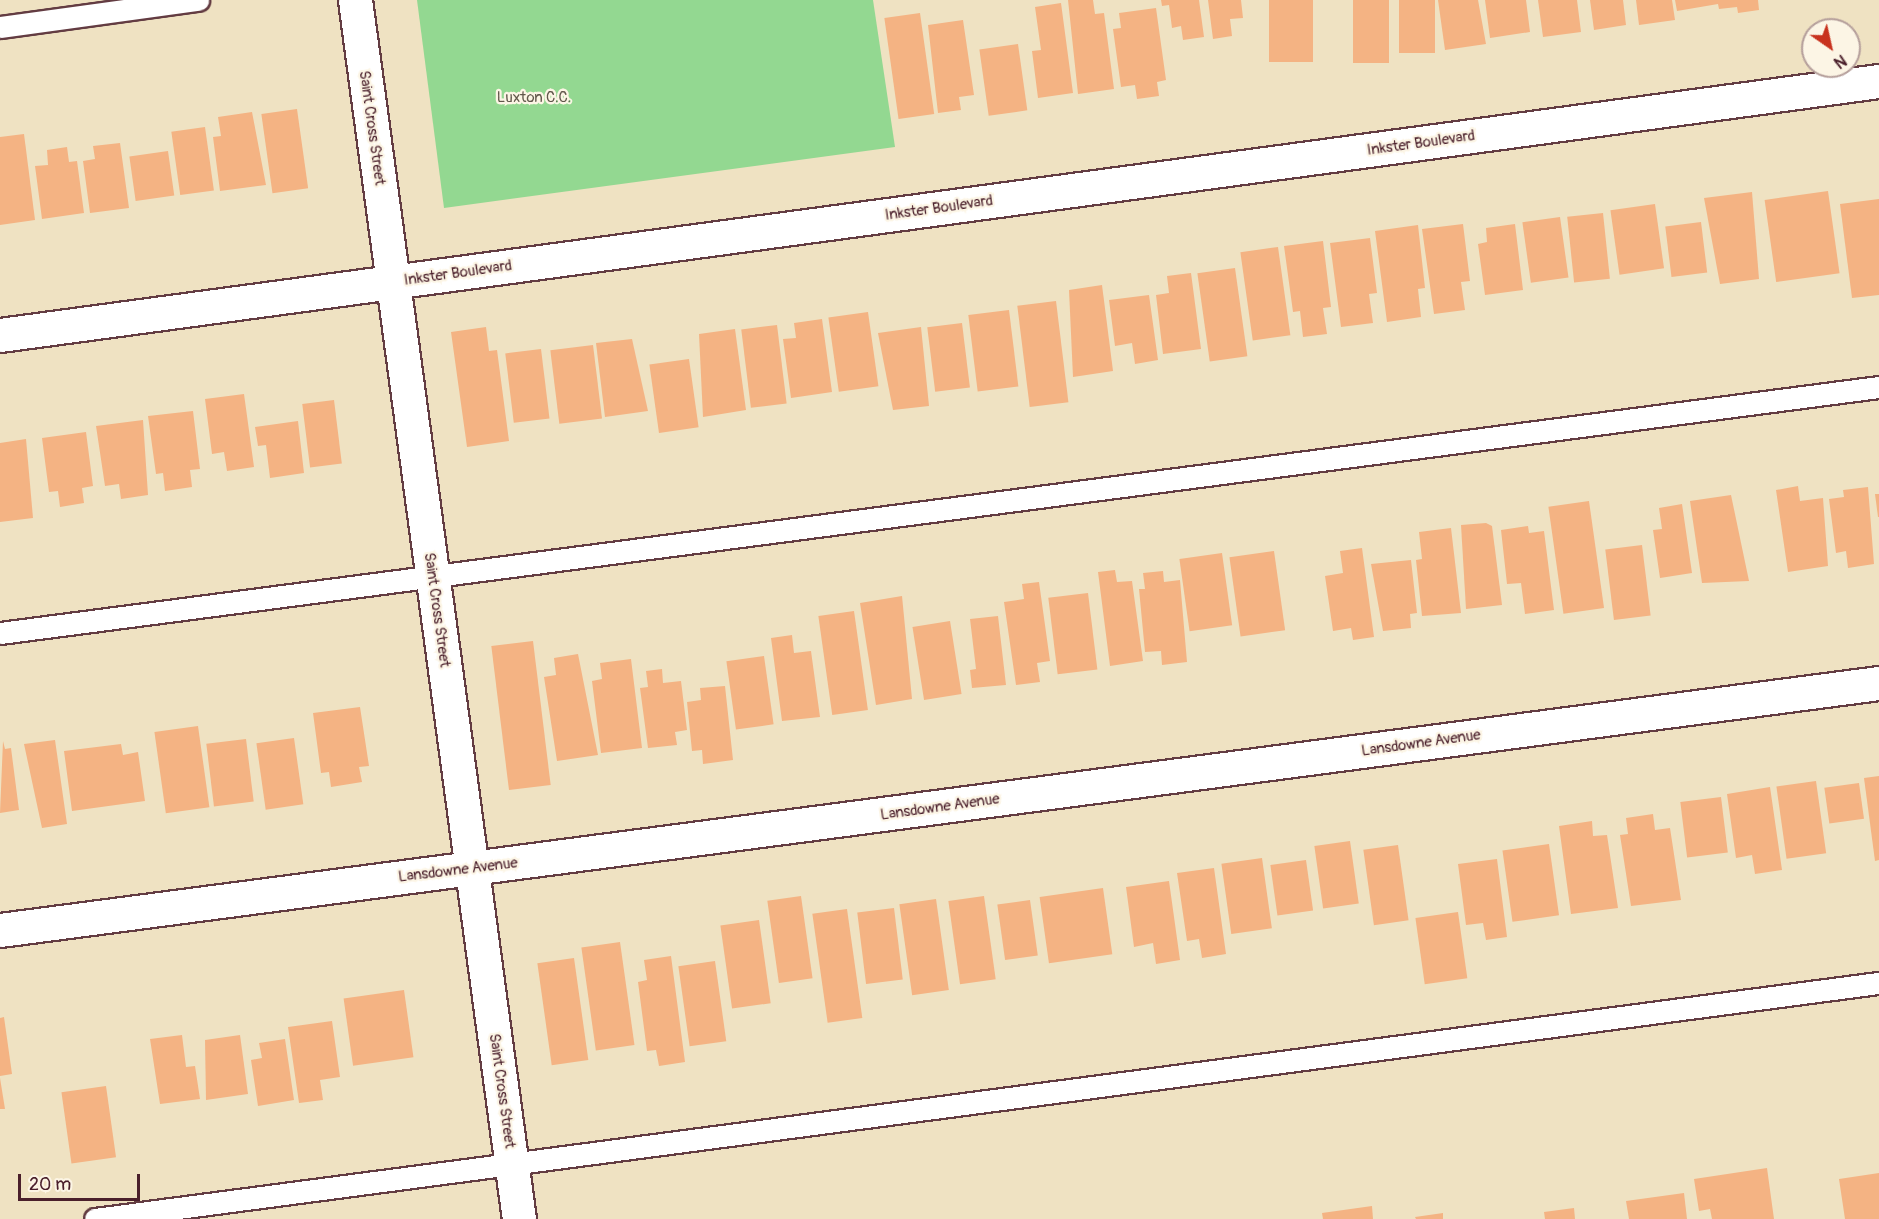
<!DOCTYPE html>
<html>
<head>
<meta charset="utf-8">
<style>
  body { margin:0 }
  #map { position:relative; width:1879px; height:1219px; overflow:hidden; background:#efe2c2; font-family:Pangolin,sans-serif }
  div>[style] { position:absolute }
  .green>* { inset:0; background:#93d891 }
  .building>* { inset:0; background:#f4b383; transform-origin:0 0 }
  .roads { filter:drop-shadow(2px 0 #633c42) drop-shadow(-2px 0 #633c42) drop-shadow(0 2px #633c42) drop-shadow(0 -2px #633c42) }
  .lane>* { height:21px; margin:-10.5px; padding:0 10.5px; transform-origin:10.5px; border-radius:10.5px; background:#fff }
  .street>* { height:33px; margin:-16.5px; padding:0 16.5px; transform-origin:16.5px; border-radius:16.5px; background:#fff }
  span { translate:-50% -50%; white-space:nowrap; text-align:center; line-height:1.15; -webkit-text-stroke:4.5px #fcf5e5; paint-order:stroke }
  .park-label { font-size:15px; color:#60564a }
  .street-label { font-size:15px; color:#4a1f2b }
  .north { position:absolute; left:1801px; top:18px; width:60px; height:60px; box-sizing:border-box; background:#fcf5e5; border:2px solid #b59f9b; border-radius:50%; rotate:146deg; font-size:16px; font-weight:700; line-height:24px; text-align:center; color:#4a1f2b }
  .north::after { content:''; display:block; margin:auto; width:21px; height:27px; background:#c8321e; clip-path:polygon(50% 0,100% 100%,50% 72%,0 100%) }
  .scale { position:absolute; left:18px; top:1174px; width:122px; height:27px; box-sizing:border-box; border:3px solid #4a1f2b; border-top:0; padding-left:8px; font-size:18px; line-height:21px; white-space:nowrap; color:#4a1f2b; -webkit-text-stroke:4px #fcf5e5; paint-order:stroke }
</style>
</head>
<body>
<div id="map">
  <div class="green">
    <i style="clip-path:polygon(417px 0,873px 0,895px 147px,444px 208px)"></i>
  </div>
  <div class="building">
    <i style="clip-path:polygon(1068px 0,1093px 0,1095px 14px,1104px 13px,1114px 89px,1078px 94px)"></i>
    <i style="clip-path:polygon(1161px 0,1199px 0,1204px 37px,1183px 40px,1181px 26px,1172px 28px,1169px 5px,1162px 6px)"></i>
    <i style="clip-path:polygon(1208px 0,1241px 0,1243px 18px,1230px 19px,1232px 36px,1213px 39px)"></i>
    <i style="left:1269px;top:0;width:44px;height:62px"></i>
    <i style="left:1353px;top:0;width:36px;height:63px"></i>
    <i style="left:1399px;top:0;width:36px;height:53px"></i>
    <i style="clip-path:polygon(1438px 0,1478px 0,1486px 44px,1445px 50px)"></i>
    <i style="clip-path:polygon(1485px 0,1526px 0,1530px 32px,1490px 38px)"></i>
    <i style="clip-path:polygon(1538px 0,1577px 0,1581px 32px,1543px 37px)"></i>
    <i style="clip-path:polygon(1590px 0,1623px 0,1626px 25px,1594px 30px)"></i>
    <i style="clip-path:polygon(1636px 0,1672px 0,1675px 20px,1639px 25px)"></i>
    <i style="clip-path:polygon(1675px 0,1758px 0,1759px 10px,1738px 13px,1737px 7px,1719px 9px,1718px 4px,1677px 11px)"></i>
    <i style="clip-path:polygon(1061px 3px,1073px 93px,1038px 98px,1032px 51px,1041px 50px,1035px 7px)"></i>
    <i style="clip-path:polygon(1156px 8px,1166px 80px,1157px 82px,1159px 96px,1137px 99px,1135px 85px,1121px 87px,1113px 29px,1121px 28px,1119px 13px)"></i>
    <i style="left:920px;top:13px;width:102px;height:36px;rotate:82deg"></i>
    <i style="clip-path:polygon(963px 20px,974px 95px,959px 97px,961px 110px,938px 113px,928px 25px)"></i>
    <i style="left:1018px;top:44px;width:67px;height:39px;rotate:82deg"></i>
    <i style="left:297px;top:109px;width:80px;height:36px;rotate:82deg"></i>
    <i style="clip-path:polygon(252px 112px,266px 185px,220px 191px,213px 137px,221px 136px,218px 117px)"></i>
    <i style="left:205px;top:127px;width:64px;height:34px;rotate:82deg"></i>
    <i style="clip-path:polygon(24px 134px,35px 220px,0 225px,0 137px)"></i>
    <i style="clip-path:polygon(120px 143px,129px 208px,90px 213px,83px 161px,95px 159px,93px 146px)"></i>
    <i style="clip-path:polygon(67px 147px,69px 162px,77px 161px,84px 213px,42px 219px,35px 166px,48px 165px,47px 150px)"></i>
    <i style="left:168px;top:151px;width:45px;height:39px;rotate:82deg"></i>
    <i style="left:1828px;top:191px;width:83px;height:64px;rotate:82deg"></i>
    <i style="clip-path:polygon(1752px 192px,1759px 279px,1720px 284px,1704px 198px)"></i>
    <i style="clip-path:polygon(1879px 199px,1879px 295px,1852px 298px,1840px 204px)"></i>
    <i style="left:1655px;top:204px;width:65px;height:45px;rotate:82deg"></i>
    <i style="left:1603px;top:213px;width:66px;height:36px;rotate:84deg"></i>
    <i style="left:1560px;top:217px;width:61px;height:38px;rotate:82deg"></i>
    <i style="left:1701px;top:222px;width:51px;height:36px;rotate:83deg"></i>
    <i style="clip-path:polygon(1463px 224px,1470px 281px,1461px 282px,1465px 310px,1434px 314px,1422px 229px)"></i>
    <i style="clip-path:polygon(1515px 224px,1523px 290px,1485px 295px,1478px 244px,1487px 242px,1486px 228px)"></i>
    <i style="clip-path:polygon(1418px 225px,1425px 288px,1418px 289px,1421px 317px,1387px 322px,1375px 231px)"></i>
    <i style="clip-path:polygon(1370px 238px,1377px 293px,1369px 294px,1373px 323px,1341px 327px,1330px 243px)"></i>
    <i style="clip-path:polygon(1323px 241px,1331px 307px,1323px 308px,1327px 334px,1303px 337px,1300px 311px,1293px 312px,1284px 246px)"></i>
    <i style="left:1278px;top:247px;width:89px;height:38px;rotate:82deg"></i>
    <i style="left:1235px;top:268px;width:89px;height:38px;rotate:82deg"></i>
    <i style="clip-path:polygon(1191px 273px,1201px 349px,1163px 354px,1156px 295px,1169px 293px,1167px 276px)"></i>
    <i style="clip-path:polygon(1102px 285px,1113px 371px,1073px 377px,1069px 290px)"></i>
    <i style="clip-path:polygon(1149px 295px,1158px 360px,1135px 364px,1132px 343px,1115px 346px,1109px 300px)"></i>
    <i style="left:1056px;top:301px;width:102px;height:39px;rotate:83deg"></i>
    <i style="left:1009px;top:310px;width:77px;height:41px;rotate:83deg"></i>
    <i style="left:868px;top:312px;width:75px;height:40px;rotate:82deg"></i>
    <i style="clip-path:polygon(822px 319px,832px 392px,791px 398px,783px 339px,796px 338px,794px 323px)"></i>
    <i style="left:962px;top:323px;width:65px;height:35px;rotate:83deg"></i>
    <i style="left:777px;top:325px;width:79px;height:36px;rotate:83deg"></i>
    <i style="clip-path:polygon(486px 327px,489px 351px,497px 350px,509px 441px,467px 447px,451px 332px)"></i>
    <i style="clip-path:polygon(921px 327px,929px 406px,893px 410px,878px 333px)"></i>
    <i style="clip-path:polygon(735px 329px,746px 410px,703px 417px,699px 334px)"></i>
    <i style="clip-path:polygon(632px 339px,648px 411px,605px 417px,596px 343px)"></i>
    <i style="left:593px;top:345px;width:74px;height:43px;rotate:83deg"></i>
    <i style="left:541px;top:349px;width:70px;height:36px;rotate:83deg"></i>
    <i style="left:689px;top:359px;width:69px;height:40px;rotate:82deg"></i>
    <i style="clip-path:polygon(244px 394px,254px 467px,227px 471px,224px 452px,212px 454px,205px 399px)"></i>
    <i style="left:334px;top:400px;width:64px;height:32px;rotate:83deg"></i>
    <i style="clip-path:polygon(193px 411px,200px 469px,190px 470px,192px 487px,165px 491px,163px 473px,156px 474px,148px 416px)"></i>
    <i style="clip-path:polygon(143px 420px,148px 495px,121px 499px,119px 484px,105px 486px,96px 426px)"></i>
    <i style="clip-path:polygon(298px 421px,304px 473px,270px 478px,266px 445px,258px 446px,255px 427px)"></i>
    <i style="clip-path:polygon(86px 432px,93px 486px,82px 488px,84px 503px,60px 507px,58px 491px,49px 492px,42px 438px)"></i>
    <i style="clip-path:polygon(26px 439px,33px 518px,0 522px,0 443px)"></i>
    <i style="clip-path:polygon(1798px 486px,1800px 501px,1823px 498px,1828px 566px,1788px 572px,1776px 490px)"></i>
    <i style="clip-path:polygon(1868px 487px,1874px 564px,1848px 568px,1846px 551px,1836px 553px,1829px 499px,1844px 497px,1843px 490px)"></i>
    <i style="clip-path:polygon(1875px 494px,1879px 494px,1879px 517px,1878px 517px)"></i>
    <i style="clip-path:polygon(1731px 495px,1749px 581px,1702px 583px,1690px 501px)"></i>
    <i style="left:1589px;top:501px;width:108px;height:41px;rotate:82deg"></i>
    <i style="clip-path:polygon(1682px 504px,1692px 573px,1660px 578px,1653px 530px,1662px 529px,1659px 508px)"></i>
    <i style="clip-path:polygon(1486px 523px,1492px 526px,1502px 605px,1466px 609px,1461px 525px)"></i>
    <i style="clip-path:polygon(1528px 526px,1529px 533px,1544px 531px,1554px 610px,1525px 614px,1521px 583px,1507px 584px,1501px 530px)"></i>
    <i style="clip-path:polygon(1451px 528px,1461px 613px,1422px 616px,1416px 560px,1422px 559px,1419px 532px)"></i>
    <i style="left:1642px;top:545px;width:71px;height:37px;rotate:83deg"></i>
    <i style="clip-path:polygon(1362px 548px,1374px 637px,1353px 640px,1351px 628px,1333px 631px,1325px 576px,1343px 573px,1340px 551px)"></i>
    <i style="left:1274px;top:551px;width:80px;height:45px;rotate:82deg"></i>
    <i style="left:1222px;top:553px;width:73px;height:43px;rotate:82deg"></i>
    <i style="clip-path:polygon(1411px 560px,1417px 613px,1410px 614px,1411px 628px,1383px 631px,1371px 564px)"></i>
    <i style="clip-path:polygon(1115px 570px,1117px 582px,1132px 581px,1143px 661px,1110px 666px,1098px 572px)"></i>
    <i style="clip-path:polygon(1163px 571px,1164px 582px,1180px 580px,1187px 662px,1162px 665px,1161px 651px,1145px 652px,1139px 589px,1145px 589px,1143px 573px)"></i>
    <i style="clip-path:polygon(1039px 582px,1050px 661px,1037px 663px,1040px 682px,1016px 685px,1004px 602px,1024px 599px,1022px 584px)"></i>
    <i style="left:1088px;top:593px;width:77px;height:40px;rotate:83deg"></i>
    <i style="clip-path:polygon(902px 596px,912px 699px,876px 705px,860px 603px)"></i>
    <i style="left:854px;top:611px;width:100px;height:36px;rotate:82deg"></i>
    <i style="clip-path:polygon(998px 616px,1006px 685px,972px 688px,970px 670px,976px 669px,970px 619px)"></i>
    <i style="left:950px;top:621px;width:74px;height:38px;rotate:81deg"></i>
    <i style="clip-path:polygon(792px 635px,794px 653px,811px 651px,820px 717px,782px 721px,771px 638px)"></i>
    <i style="left:533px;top:641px;width:145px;height:42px;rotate:83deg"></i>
    <i style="clip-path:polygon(578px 654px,598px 755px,557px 761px,544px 677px,556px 675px,554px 658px)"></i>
    <i style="left:764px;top:656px;width:69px;height:38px;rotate:82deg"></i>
    <i style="clip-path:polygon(631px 659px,642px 748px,601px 753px,592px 681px,602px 679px,600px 663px)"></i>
    <i style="clip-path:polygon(662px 669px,663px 683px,681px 681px,687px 730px,675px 732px,677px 745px,648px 748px,640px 688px,648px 687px,646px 671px)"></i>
    <i style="clip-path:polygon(725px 686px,733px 760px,703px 764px,702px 750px,692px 751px,687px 702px,701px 700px,700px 688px)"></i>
    <i style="clip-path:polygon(360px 707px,369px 766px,359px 767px,362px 782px,331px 787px,329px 772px,321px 773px,313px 713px)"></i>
    <i style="left:198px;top:726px;width:82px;height:44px;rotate:82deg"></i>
    <i style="left:294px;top:738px;width:67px;height:38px;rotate:82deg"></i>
    <i style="left:246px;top:739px;width:63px;height:40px;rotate:83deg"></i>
    <i style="clip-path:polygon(55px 740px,67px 824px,42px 828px,24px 744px)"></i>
    <i style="clip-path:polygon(3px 741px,5px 749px,11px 748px,19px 810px,0 813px)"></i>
    <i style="clip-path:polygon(121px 744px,123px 755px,138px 752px,145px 801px,72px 811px,64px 751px)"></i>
    <i style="clip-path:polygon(1879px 776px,1879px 860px,1875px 861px,1864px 778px)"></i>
    <i style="left:1816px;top:781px;width:73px;height:40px;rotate:82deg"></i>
    <i style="left:1859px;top:783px;width:36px;height:35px;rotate:82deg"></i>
    <i style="clip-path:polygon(1770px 787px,1782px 870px,1755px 874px,1752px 855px,1736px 858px,1727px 794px)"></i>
    <i style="left:1721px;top:797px;width:56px;height:41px;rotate:83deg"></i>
    <i style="clip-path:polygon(1653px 814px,1655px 830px,1670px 828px,1681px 900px,1631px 906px,1620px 835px,1628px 834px,1626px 818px)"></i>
    <i style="clip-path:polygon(1592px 821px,1593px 836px,1607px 835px,1618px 908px,1571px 914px,1559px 826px)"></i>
    <i style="left:1350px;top:841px;width:63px;height:36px;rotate:82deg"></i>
    <i style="left:1549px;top:844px;width:72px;height:47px;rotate:82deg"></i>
    <i style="left:1398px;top:845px;width:76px;height:35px;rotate:82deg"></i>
    <i style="left:1262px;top:858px;width:71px;height:41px;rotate:82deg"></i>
    <i style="clip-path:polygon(1497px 859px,1507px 937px,1486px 940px,1483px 923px,1466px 925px,1458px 864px)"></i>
    <i style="left:1306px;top:860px;width:51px;height:36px;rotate:82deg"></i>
    <i style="clip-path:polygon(1214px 868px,1226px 954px,1202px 958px,1199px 939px,1187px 941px,1177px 873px)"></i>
    <i style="clip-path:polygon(1169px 881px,1180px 960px,1156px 964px,1153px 943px,1134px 947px,1126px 887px)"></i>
    <i style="left:1103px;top:888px;width:67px;height:64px;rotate:82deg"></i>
    <i style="left:801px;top:896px;width:83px;height:34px;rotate:82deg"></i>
    <i style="left:984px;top:896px;width:84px;height:36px;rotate:82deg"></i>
    <i style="left:936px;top:899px;width:92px;height:37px;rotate:82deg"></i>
    <i style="left:1030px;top:900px;width:56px;height:33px;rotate:82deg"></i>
    <i style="left:894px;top:908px;width:72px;height:37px;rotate:83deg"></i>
    <i style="left:847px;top:909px;width:110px;height:35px;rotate:82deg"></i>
    <i style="left:1458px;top:912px;width:67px;height:43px;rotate:82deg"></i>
    <i style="left:759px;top:920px;width:84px;height:39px;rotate:82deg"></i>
    <i style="left:620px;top:942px;width:104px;height:39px;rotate:82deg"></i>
    <i style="clip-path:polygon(671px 956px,685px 1062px,659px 1066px,656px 1050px,647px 1051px,638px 982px,647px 980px,644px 960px)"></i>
    <i style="left:574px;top:958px;width:103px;height:37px;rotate:82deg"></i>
    <i style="left:715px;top:961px;width:81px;height:37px;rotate:82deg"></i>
    <i style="left:404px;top:990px;width:68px;height:61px;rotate:82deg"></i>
    <i style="clip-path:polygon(4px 1017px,12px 1074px,0 1076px,0 1018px)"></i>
    <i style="clip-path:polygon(332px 1021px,340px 1077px,320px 1080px,323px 1100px,299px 1103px,288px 1027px)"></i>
    <i style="clip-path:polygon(182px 1035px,186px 1067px,195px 1066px,200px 1099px,160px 1104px,150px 1039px)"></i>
    <i style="clip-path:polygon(240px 1035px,248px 1094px,206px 1100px,205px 1040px)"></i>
    <i style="clip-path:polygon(285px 1039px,294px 1100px,258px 1106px,251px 1060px,262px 1058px,259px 1043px)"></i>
    <i style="clip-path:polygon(0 1078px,5px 1109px,0 1109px)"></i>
    <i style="left:106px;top:1086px;width:72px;height:45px;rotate:82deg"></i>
    <i style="clip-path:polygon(1767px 1168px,1774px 1219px,1712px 1219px,1710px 1209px,1699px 1211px,1694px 1179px)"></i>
    <i style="clip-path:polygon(1879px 1173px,1879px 1219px,1845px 1219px,1839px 1179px)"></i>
    <i style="clip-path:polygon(1684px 1193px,1687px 1219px,1629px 1219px,1626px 1201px)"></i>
    <i style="clip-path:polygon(1372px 1206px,1373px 1219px,1323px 1219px,1322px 1213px)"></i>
    <i style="clip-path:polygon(1574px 1208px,1575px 1219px,1545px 1219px,1544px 1212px)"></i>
    <i style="clip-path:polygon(1443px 1213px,1443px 1219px,1416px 1219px,1415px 1217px)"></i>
  </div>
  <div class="roads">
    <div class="lane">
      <i style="left:0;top:27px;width:200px;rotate:-7.8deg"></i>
      <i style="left:0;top:633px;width:1895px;rotate:-7.46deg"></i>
      <i style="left:95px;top:1219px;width:1800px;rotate:-7.54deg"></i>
    </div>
    <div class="street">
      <i style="left:355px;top:0;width:1230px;rotate:82.34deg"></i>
      <i style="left:0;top:335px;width:1896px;rotate:-7.7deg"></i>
      <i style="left:0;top:930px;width:1895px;rotate:-7.49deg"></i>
    </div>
  </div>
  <div class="park-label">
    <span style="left:534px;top:98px">Luxton C.C.</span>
  </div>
  <div class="street-label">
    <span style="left:372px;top:128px;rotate:82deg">Saint Cross Street</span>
    <span style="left:1421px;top:143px;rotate:-8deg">Inkster Boulevard</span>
    <span style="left:939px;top:208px;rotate:-8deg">Inkster Boulevard</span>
    <span style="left:458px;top:273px;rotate:-8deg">Inkster Boulevard</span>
    <span style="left:437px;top:610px;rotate:82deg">Saint Cross Street</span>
    <span style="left:1421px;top:743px;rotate:-8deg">Lansdowne Avenue</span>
    <span style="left:940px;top:807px;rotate:-8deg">Lansdowne Avenue</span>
    <span style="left:458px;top:870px;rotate:-7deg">Lansdowne Avenue</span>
    <span style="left:502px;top:1091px;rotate:82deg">Saint Cross Street</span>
  </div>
  <div class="north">N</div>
  <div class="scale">20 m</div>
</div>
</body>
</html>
